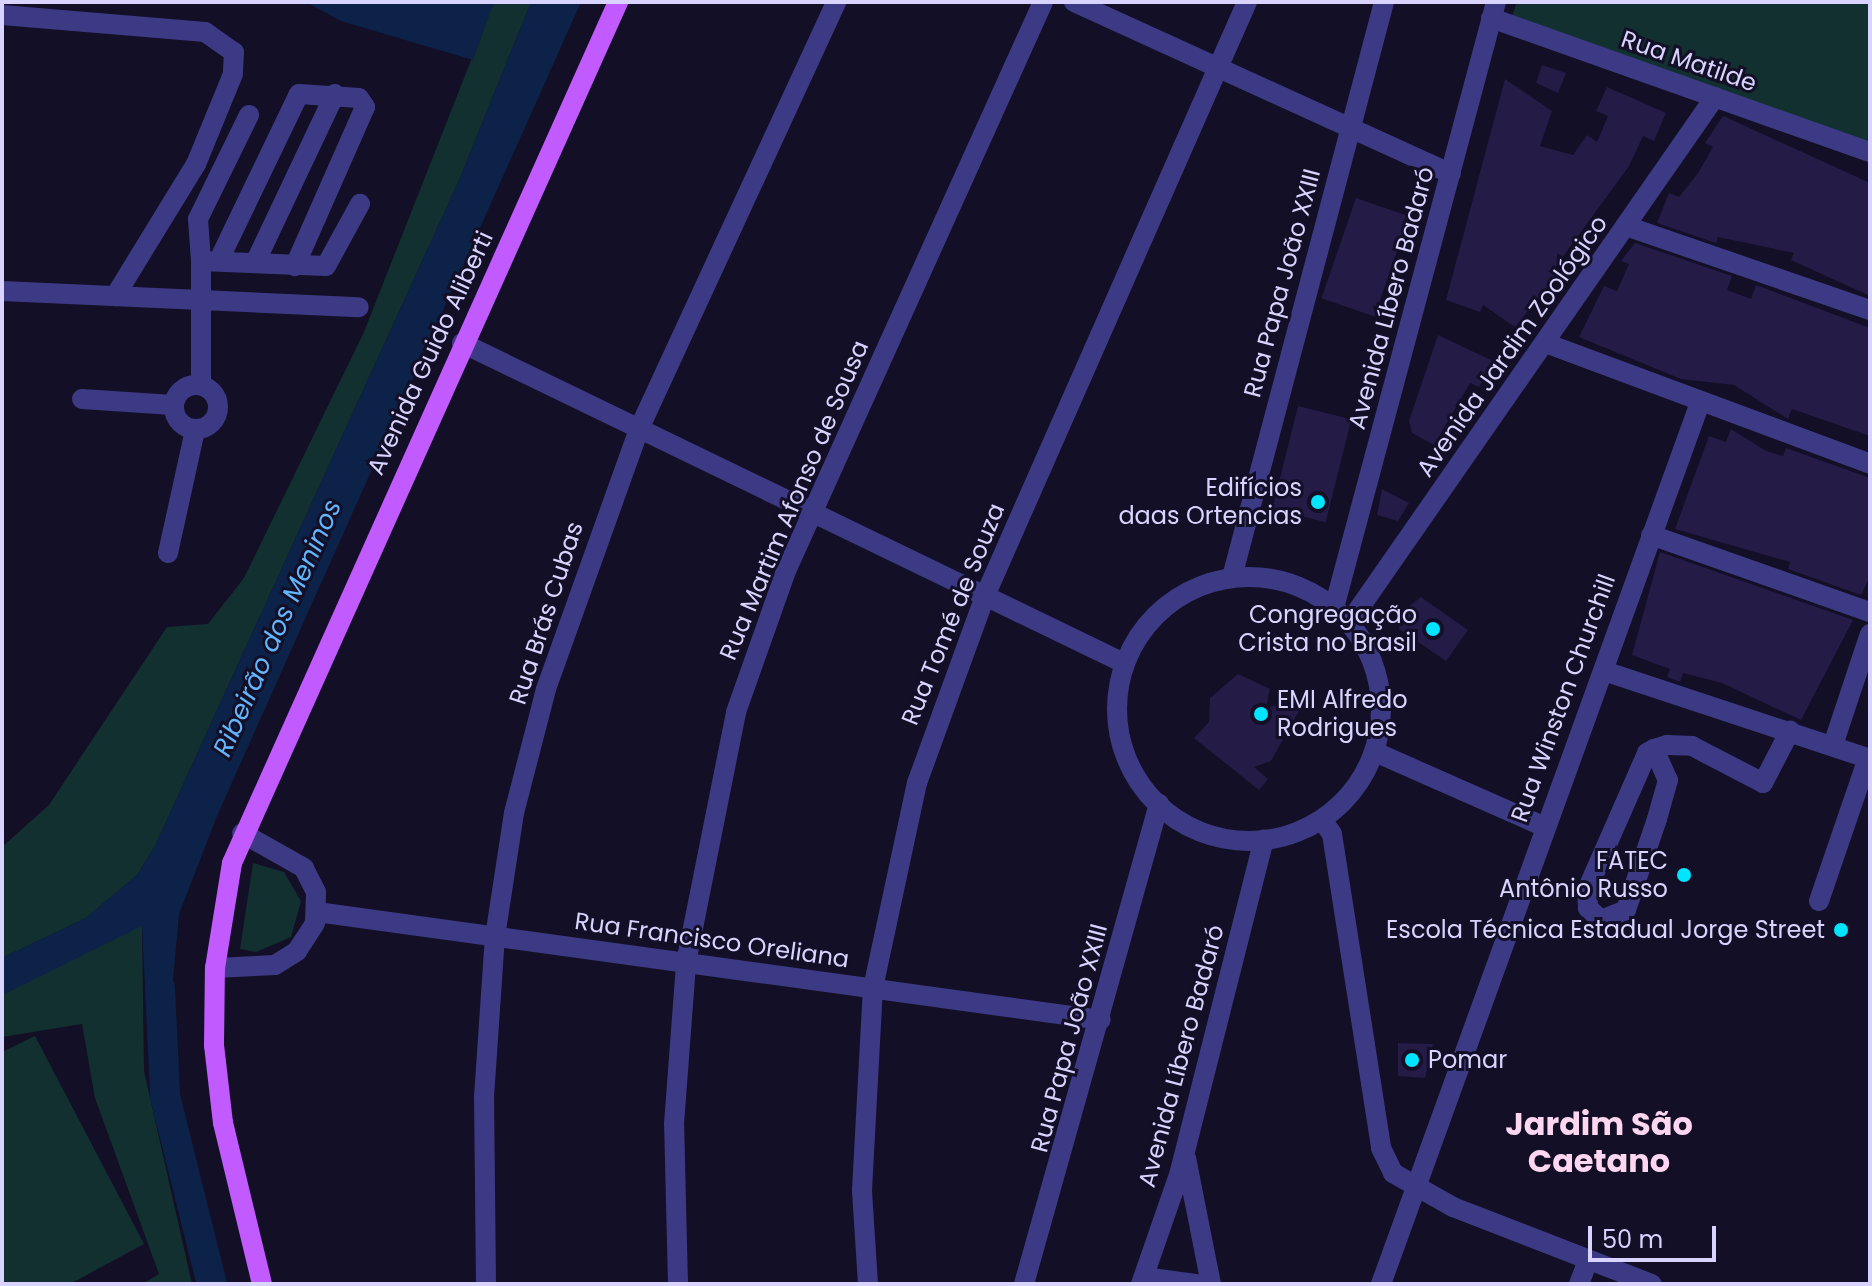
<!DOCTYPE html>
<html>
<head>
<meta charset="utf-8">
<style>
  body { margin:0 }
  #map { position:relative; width:1872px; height:1286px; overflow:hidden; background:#130f26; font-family:Poppins,sans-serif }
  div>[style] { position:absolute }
  .green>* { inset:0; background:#12302f }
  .water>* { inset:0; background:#0c2248 }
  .river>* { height:30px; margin:-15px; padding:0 15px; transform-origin:15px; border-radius:15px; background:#0c2248 }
  .building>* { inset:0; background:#241b47; transform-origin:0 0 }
  .minor>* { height:20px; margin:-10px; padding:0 10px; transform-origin:10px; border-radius:10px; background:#3d3a85 }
  .minor>.ring { margin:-10px; padding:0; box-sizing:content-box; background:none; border:20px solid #3d3a85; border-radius:50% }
  .major>* { height:20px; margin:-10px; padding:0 10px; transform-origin:10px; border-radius:10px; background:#c25bff }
  .dots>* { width:22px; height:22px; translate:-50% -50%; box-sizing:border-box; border:4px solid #130f26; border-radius:50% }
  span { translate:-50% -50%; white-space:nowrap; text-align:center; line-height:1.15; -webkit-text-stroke:6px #130f26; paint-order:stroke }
  .street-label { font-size:24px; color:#d9d4ff }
  .poi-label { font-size:24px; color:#d9d4ff }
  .right { translate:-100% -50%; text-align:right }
  .left { translate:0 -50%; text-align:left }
  .water-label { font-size:26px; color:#62b6ff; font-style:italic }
  .district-label { font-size:32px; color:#ffd6f0; font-weight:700 }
  .frame { position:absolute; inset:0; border:4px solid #d9d4ff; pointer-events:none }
  .scale { position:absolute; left:1588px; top:1226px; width:128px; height:36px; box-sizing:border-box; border:4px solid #d9d4ff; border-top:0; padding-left:10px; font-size:24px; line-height:28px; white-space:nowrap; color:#d9d4ff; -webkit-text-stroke:6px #130f26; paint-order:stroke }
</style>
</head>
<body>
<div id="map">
  <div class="green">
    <i style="clip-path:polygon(494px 2px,531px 2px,460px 178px,155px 846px,137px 875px,86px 918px,2px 958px,2px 847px,49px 805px,167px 627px,208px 624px,244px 578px,364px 332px)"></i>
    <i style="clip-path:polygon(1517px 2px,1870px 2px,1870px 143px,1512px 16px)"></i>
    <i style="clip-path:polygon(253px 863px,284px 872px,301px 901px,291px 937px,256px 952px,240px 949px)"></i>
    <i style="clip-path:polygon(142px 925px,144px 1071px,192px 1284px,142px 1284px,159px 1274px,95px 1098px,82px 1024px,2px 1037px,2px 995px)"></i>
    <i style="clip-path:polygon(35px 1036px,144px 1244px,70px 1284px,2px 1284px,2px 1052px)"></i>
  </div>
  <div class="water">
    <i style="clip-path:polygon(306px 2px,494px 2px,473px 60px,341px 21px)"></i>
    <i style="clip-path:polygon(531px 2px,581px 2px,217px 816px,179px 914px,172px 992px,159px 1029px,146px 1005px,142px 926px,2px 995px,2px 958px,86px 918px,137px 875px,155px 846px,460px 178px)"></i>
  </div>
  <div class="river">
    <i style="left:160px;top:988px;width:108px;rotate:87.3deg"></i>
    <i style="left:165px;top:1096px;width:194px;rotate:76deg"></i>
  </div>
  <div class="building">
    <i style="clip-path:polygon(1542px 65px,1566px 73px,1558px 93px,1536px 83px)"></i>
    <i style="clip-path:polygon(1505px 79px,1552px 111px,1540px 146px,1573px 155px,1587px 135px,1597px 142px,1608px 116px,1596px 111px,1607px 87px,1666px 113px,1654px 141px,1643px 136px,1629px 166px,1554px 269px,1559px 272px,1515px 327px,1483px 305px,1480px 312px,1446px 300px)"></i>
    <i style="clip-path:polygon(1723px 116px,1870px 183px,1870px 296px,1791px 260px,1794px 253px,1718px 237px,1716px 243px,1657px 223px,1669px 193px,1679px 197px,1698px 173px,1713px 147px,1705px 143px)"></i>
    <i style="left:1356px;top:198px;width:56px;height:106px;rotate:19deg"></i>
    <i style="clip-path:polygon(1635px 243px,1732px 276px,1727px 290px,1751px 299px,1756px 285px,1870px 328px,1870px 436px,1792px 409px,1788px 419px,1734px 385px,1681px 379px,1579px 337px,1604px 286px,1617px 291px,1629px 264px,1621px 261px)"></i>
    <i style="clip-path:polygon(1438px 335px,1493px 361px,1479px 387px,1470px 383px,1434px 445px,1412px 433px,1409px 421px)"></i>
    <i style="left:1298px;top:406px;width:55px;height:106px;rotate:14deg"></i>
    <i style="clip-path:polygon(1731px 429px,1766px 451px,1783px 456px,1786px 448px,1870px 478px,1870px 576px,1861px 595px,1788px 569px,1790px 562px,1675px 529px,1709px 436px,1726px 442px)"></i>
    <i style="clip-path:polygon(1382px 489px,1409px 503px,1398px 521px,1377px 515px)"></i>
    <i style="clip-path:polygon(1660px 552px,1853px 620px,1801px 720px,1722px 683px,1683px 673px,1680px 682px,1667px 677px,1670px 669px,1632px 655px)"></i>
    <i style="clip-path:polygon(1421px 597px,1468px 630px,1446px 661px,1399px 629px,1403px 611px)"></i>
    <i style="clip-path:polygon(1238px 674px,1270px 689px,1266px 708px,1288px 702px,1299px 711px,1271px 761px,1254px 767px,1268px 779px,1259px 790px,1194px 738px,1209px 722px,1210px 698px)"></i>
    <i style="clip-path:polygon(1398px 1043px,1433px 1044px,1425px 1078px,1398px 1076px)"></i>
  </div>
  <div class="minor">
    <i style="left:1074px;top:2px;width:414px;rotate:24.5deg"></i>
    <i style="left:2px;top:15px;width:204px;rotate:4.8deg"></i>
    <i style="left:205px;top:32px;width:35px;rotate:35deg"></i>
    <i style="left:234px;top:52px;width:22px;rotate:93deg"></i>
    <i style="left:233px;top:74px;width:97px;rotate:112.3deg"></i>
    <i style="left:196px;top:164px;width:155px;rotate:121.5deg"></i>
    <i style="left:1491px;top:18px;width:402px;rotate:19.5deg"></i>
    <i style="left:249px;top:115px;width:116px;rotate:116.1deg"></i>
    <i style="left:198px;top:219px;width:42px;rotate:85.9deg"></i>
    <i style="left:201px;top:261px;width:125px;rotate:2.3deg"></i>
    <i style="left:326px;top:266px;width:71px;rotate:-61.3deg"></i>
    <i style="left:1626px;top:226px;width:258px;rotate:19deg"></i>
    <i style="left:219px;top:260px;width:184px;rotate:-64.3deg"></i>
    <i style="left:299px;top:94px;width:60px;rotate:3.8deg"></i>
    <i style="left:359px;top:98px;width:11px;rotate:56deg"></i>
    <i style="left:365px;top:107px;width:174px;rotate:113.8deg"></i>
    <i style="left:201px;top:261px;width:123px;rotate:90deg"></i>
    <i style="left:255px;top:263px;width:187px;rotate:-64.7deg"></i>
    <i style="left:2px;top:291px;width:357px;rotate:2.6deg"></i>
    <i style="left:462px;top:343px;width:735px;rotate:25.8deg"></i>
    <i style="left:1548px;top:344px;width:344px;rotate:20.4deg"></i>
    <i class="ring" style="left:174px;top:385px;width:24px;height:24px"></i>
    <i style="left:82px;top:399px;width:91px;rotate:3.8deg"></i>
    <i style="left:1651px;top:535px;width:232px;rotate:19.4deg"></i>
    <i style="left:168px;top:553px;width:126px;rotate:-77.6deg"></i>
    <i style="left:1232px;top:577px;width:595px;rotate:-75.19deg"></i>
    <i class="ring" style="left:1117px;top:577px;width:244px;height:244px"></i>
    <i style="left:1334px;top:608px;width:627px;rotate:-75.03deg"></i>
    <i style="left:1349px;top:623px;width:641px;rotate:-55.17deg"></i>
    <i style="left:1604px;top:671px;width:280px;rotate:18.3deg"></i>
    <i style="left:1833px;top:745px;width:117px;rotate:-71.6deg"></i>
    <i style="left:1654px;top:749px;width:34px;rotate:66deg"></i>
    <i style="left:1668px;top:780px;width:41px;rotate:105.8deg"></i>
    <i style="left:1657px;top:819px;width:96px;rotate:108.8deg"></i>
    <i style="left:1626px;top:910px;width:27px;rotate:158deg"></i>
    <i style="left:1601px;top:920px;width:18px;rotate:-137deg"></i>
    <i style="left:1588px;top:908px;width:18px;rotate:-93deg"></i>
    <i style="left:1587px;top:890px;width:150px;rotate:-66.3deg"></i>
    <i style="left:1647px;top:753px;width:8px;rotate:-30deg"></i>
    <i style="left:1654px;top:749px;width:14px;rotate:-17deg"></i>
    <i style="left:1667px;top:745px;width:25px;rotate:2deg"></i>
    <i style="left:1692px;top:746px;width:80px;rotate:27.5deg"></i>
    <i style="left:1763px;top:783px;width:59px;rotate:-62.6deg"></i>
    <i style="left:1375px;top:752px;width:184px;rotate:23.8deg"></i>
    <i style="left:1322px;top:820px;width:17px;rotate:54deg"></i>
    <i style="left:1332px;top:834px;width:318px;rotate:81.1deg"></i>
    <i style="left:1381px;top:1148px;width:28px;rotate:64deg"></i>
    <i style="left:1393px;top:1173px;width:69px;rotate:29.5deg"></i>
    <i style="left:1453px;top:1207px;width:213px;rotate:21.2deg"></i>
    <i style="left:1819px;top:901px;width:151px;rotate:-71.1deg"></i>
    <i style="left:317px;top:912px;width:791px;rotate:7.84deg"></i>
    <i style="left:215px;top:968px;width:60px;rotate:-2.9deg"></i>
    <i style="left:275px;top:965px;width:26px;rotate:-32deg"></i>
    <i style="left:297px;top:951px;width:33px;rotate:-57deg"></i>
    <i style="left:315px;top:923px;width:31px;rotate:-88deg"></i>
    <i style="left:316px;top:892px;width:27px;rotate:-117deg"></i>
    <i style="left:304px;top:868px;width:71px;rotate:-150.6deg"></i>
    <i style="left:1186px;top:1158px;width:128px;rotate:78.8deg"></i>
    <i style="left:1144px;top:1277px;width:52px;rotate:7.7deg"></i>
    <i style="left:486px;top:1284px;width:187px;rotate:-90.6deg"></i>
    <i style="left:484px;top:1097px;width:160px;rotate:-86.1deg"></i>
    <i style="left:495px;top:937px;width:125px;rotate:-81.3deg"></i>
    <i style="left:514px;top:813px;width:128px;rotate:-75.5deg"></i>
    <i style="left:546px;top:689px;width:276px;rotate:-70.3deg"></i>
    <i style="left:639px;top:429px;width:470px;rotate:-65.2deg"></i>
    <i style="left:678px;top:1284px;width:160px;rotate:-91.4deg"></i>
    <i style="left:674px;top:1124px;width:161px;rotate:-85.7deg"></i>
    <i style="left:686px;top:963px;width:256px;rotate:-78.7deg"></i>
    <i style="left:736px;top:712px;width:150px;rotate:-70.5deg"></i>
    <i style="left:786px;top:571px;width:624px;rotate:-65.69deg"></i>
    <i style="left:868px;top:1284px;width:94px;rotate:-93.7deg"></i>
    <i style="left:862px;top:1190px;width:202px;rotate:-86.9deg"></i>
    <i style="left:873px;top:988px;width:210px;rotate:-77.9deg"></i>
    <i style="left:917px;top:783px;width:199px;rotate:-70deg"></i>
    <i style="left:985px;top:596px;width:649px;rotate:-66.2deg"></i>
    <i style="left:1024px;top:1284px;width:499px;rotate:-74.3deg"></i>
    <i style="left:1141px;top:1284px;width:115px;rotate:-70.8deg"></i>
    <i style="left:1179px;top:1175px;width:346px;rotate:-75.8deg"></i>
    <i style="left:1381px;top:1284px;width:937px;rotate:-70.1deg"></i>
    <i style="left:1579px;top:1284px;width:25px;rotate:-69deg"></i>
  </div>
  <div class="major">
    <i style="left:262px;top:1284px;width:166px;rotate:-103.6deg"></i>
    <i style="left:223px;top:1123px;width:79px;rotate:-96.6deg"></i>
    <i style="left:214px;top:1045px;width:77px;rotate:-89.3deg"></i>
    <i style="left:215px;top:968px;width:106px;rotate:-80.8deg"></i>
    <i style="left:232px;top:863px;width:944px;rotate:-65.85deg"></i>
  </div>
  <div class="dots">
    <i style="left:1318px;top:502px;background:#00e5ff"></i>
    <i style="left:1433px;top:629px;background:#00e5ff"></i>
    <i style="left:1261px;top:714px;background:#00e5ff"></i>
    <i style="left:1684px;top:875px;background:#00e5ff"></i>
    <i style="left:1841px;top:930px;background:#00e5ff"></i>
    <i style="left:1412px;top:1060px;background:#00e5ff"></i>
  </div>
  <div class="street-label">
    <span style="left:1689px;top:61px;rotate:19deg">Rua Matilde</span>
    <span style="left:1282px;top:283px;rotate:-75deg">Rua Papa João XXIII</span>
    <span style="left:1391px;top:298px;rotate:-75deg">Avenida Líbero Badaró</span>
    <span style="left:1512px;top:346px;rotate:-55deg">Avenida Jardim Zoológico</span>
    <span style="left:430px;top:353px;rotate:-65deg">Avenida Guido Aliberti</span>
    <span style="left:794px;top:500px;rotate:-67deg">Rua Martim Afonso de Sousa</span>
    <span style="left:546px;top:613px;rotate:-72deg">Rua Brás Cubas</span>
    <span style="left:953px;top:614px;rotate:-68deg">Rua Tomé de Souza</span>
    <span style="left:1563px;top:698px;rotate:-70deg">Rua Winston Churchill</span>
    <span style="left:712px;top:940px;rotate:8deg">Rua Francisco Oreliana</span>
    <span style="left:1069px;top:1038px;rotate:-75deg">Rua Papa João XXIII</span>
    <span style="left:1181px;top:1056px;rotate:-75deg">Avenida Líbero Badaró</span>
  </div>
  <div class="poi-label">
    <span class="right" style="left:1302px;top:502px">Edifícios<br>daas Ortencias</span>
    <span class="right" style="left:1417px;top:629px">Congregação<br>Crista no Brasil</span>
    <span class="left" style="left:1277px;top:714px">EMI Alfredo<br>Rodrigues</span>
    <span class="right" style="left:1668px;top:875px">FATEC<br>Antônio Russo</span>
    <span class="right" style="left:1825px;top:930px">Escola Técnica Estadual Jorge Street</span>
    <span class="left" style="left:1428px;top:1060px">Pomar</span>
  </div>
  <div class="water-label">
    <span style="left:278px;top:628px;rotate:-66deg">Ribeirão dos Meninos</span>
  </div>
  <div class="district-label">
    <span style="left:1599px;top:1143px">Jardim São<br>Caetano</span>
  </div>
  <div class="frame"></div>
  <div class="scale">50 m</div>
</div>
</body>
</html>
